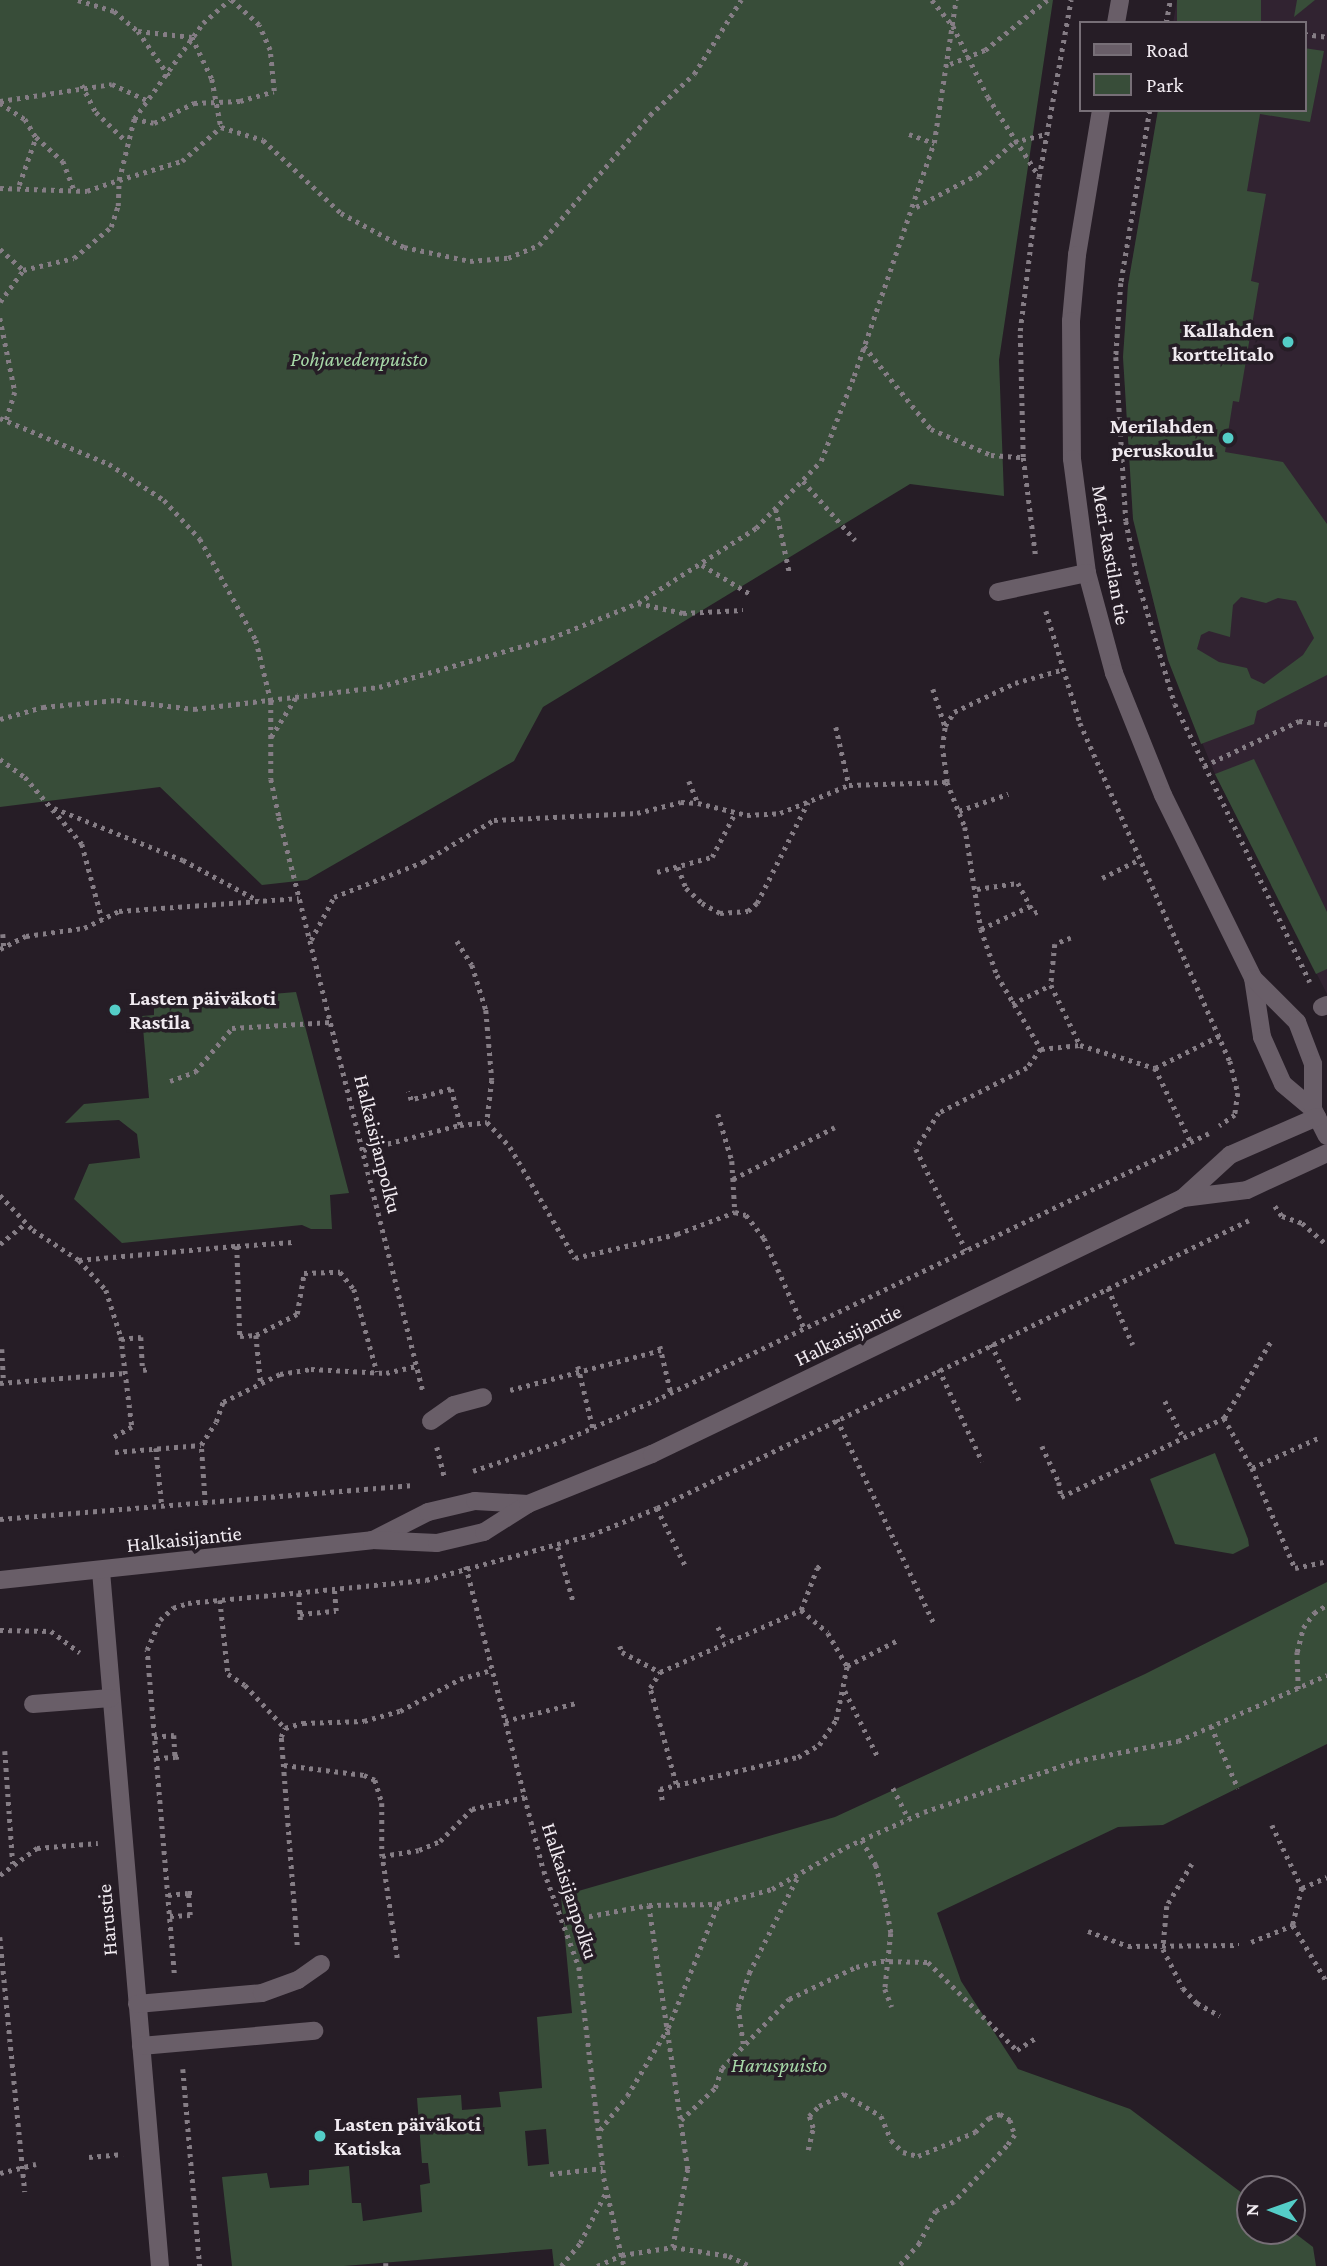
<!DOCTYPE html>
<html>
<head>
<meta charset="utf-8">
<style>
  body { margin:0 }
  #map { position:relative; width:1327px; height:2266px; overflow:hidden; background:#261d26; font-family:"Crimson Pro",serif }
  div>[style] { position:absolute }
  .built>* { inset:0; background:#312331 }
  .green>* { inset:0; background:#384d39; transform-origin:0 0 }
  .path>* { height:4.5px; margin-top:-2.25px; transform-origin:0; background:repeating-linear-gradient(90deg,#857d85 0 3.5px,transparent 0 8.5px) }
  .minor>* { height:18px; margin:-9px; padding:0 9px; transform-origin:9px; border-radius:9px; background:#695e68 }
  .dots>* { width:19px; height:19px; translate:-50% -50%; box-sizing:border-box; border:4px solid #261d26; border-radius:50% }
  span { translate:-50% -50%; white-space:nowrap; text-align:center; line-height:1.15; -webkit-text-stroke:7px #261d26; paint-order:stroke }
  .poi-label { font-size:21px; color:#f0eaf0; font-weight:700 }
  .right { translate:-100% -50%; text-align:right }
  .left { translate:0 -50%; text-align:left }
  .park-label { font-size:21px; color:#a6d7a7; font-style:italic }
  .street-label { font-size:21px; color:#f0eaf0 }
  .legend { position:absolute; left:1079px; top:21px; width:228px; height:91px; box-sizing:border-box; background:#261d26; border:2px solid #776f77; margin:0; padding:9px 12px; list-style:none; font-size:21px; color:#f0eaf0 }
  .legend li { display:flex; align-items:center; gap:14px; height:35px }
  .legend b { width:35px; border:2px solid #776f77 }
  .north { position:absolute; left:1236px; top:2175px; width:70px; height:70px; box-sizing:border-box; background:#261d26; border:2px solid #776f77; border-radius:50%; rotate:271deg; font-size:19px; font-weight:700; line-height:28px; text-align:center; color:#f0eaf0 }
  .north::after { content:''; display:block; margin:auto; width:24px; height:32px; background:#54cdc7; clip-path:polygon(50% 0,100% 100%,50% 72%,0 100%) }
</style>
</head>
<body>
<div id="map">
  <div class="built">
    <i style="clip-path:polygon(1177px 0,1327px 0,1327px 994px,1215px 774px,1168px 660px,1133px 519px,1123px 357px,1128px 285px,1158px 110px,1304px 110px,1304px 23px,1173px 23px)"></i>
  </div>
  <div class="green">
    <i style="clip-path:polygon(0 0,1053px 0,999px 360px,1004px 496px,910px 484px,543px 707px,514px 761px,307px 880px,262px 885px,160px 787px,0 807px)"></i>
    <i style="left:1177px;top:0;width:84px;height:23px"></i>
    <i style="clip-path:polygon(1297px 0,1315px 0,1294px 17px)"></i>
    <i style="clip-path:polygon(evenodd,1304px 48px,1324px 51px,1310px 122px,1260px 114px,1247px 191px,1266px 194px,1251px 281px,1259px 283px,1239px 402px,1233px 401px,1225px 452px,1283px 462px,1327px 524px,1327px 675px,1257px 711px,1254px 724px,1201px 744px,1168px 660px,1133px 519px,1123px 357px,1128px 285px,1158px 110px,1304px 110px,1304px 48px,1241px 597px,1266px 603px,1278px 598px,1296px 601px,1314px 638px,1303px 655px,1264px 684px,1251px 678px,1247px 668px,1219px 662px,1197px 649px,1201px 635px,1209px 631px,1230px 637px,1233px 605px,1241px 597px)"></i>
    <i style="clip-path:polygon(1254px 759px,1327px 912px,1327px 969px,1316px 974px,1215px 774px)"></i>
    <i style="clip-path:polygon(296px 992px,349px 1193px,330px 1195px,332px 1229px,311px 1229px,302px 1225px,122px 1243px,74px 1199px,89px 1164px,140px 1158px,137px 1134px,119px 1120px,65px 1123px,84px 1104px,149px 1098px,142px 1016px,154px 1015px,154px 1004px)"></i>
    <i style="clip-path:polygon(1215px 1453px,1248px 1539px,1249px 1546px,1233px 1554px,1175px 1544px,1150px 1479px)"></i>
    <i style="clip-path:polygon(evenodd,1327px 1582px,1327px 1744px,1163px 1825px,1118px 1827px,937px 1913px,961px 1981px,1018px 2069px,1130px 2109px,1250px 2199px,1250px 2231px,1292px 2231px,1313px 2247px,1316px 2266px,554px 2266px,552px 2249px,344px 2266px,232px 2266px,222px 2177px,267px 2173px,270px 2188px,309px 2185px,309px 2170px,349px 2166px,352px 2203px,361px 2203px,363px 2221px,422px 2212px,420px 2185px,430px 2183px,428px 2163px,422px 2163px,417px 2098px,461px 2095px,462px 2110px,501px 2107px,499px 2092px,542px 2088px,537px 2017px,572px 2013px,561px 1896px,835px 1817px,1145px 1674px,1327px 1582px,546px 2129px,549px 2164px,528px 2166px,525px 2131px,546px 2129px)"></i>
  </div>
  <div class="path">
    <i style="left:78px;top:0;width:38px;rotate:17deg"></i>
    <i style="left:114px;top:11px;width:31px;rotate:40deg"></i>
    <i style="left:138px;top:31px;width:55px;rotate:55.4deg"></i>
    <i style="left:932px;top:0;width:33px;rotate:51deg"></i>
    <i style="left:953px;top:26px;width:79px;rotate:63.8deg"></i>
    <i style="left:988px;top:97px;width:94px;rotate:57.2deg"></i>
    <i style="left:1166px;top:23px;width:23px;rotate:-80deg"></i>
    <i style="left:138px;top:31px;width:54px;rotate:6.3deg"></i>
    <i style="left:192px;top:37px;width:47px;rotate:64.5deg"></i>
    <i style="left:212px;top:79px;width:49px;rotate:79.4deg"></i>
    <i style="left:1304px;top:34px;width:23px;rotate:7deg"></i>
    <i style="left:950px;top:64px;width:38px;rotate:-22deg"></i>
    <i style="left:985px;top:50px;width:80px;rotate:-38.9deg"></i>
    <i style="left:82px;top:85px;width:30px;rotate:63deg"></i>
    <i style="left:96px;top:112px;width:42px;rotate:44deg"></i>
    <i style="left:0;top:101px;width:113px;rotate:-8.6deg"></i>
    <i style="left:112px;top:84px;width:38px;rotate:25deg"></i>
    <i style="left:0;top:103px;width:30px;rotate:33deg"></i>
    <i style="left:25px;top:119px;width:21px;rotate:59deg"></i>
    <i style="left:36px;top:137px;width:36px;rotate:42deg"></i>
    <i style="left:63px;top:161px;width:30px;rotate:69deg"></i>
    <i style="left:1150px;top:110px;width:175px;rotate:99.5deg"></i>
    <i style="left:1121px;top:283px;width:74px;rotate:93.9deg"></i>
    <i style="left:1116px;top:357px;width:164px;rotate:86.5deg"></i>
    <i style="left:1126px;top:521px;width:61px;rotate:78.7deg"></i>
    <i style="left:1138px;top:581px;width:128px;rotate:73.3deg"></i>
    <i style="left:1175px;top:704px;width:309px;rotate:64.1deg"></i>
    <i style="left:134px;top:119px;width:20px;rotate:11deg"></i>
    <i style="left:154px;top:123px;width:45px;rotate:-26.6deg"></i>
    <i style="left:194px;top:103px;width:46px;rotate:-2.5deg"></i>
    <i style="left:240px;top:101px;width:35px;rotate:-16deg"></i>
    <i style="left:274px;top:91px;width:41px;rotate:-95.6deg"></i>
    <i style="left:270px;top:50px;width:27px;rotate:-114deg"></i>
    <i style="left:259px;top:25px;width:38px;rotate:-138deg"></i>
    <i style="left:909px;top:134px;width:27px;rotate:20deg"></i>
    <i style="left:19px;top:185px;width:51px;rotate:-70.5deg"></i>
    <i style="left:0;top:188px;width:87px;rotate:2deg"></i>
    <i style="left:87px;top:191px;width:34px;rotate:-19deg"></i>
    <i style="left:119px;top:180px;width:63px;rotate:-76.2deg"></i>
    <i style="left:134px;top:119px;width:118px;rotate:-54.3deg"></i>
    <i style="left:203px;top:23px;width:35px;rotate:-41deg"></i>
    <i style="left:916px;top:207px;width:70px;rotate:-28deg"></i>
    <i style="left:978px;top:174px;width:48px;rotate:-41.6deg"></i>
    <i style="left:1014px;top:142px;width:34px;rotate:-14deg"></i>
    <i style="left:0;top:249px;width:31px;rotate:42deg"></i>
    <i style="left:23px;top:270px;width:52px;rotate:-13.2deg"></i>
    <i style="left:74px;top:258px;width:48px;rotate:-40deg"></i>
    <i style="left:111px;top:227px;width:22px;rotate:-72deg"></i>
    <i style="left:118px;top:206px;width:26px;rotate:-88deg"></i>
    <i style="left:119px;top:180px;width:66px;rotate:-16.8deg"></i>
    <i style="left:182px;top:161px;width:52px;rotate:-41.1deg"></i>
    <i style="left:221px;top:127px;width:44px;rotate:17.2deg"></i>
    <i style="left:263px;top:140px;width:107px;rotate:43.1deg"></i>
    <i style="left:341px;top:213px;width:72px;rotate:28.4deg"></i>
    <i style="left:404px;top:247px;width:67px;rotate:12deg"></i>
    <i style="left:470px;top:261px;width:38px;rotate:-5deg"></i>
    <i style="left:508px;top:258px;width:34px;rotate:-23deg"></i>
    <i style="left:539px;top:245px;width:171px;rotate:-49.5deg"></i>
    <i style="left:650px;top:115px;width:60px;rotate:-43deg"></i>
    <i style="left:694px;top:74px;width:88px;rotate:-57.6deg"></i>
    <i style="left:0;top:302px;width:39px;rotate:-54deg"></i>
    <i style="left:0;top:318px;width:76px;rotate:78.5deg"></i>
    <i style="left:15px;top:392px;width:30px;rotate:107deg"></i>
    <i style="left:864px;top:346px;width:107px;rotate:51.1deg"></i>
    <i style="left:931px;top:429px;width:65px;rotate:23.4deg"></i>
    <i style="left:991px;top:455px;width:32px;rotate:4deg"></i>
    <i style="left:0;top:418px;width:118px;rotate:22.9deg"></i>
    <i style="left:109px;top:464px;width:66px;rotate:33.2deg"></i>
    <i style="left:164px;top:500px;width:53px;rotate:47.3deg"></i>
    <i style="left:200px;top:539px;width:115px;rotate:61deg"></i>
    <i style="left:256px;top:640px;width:63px;rotate:76.2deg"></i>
    <i style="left:271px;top:701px;width:78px;rotate:90deg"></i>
    <i style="left:271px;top:779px;width:39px;rotate:78deg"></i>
    <i style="left:279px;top:817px;width:592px;rotate:75.92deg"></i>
    <i style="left:803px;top:481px;width:79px;rotate:48.6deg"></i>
    <i style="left:776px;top:509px;width:67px;rotate:78deg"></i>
    <i style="left:1035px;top:554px;width:98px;rotate:-97.1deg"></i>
    <i style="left:1023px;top:457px;width:126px;rotate:-91.4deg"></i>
    <i style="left:1020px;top:331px;width:155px;rotate:-83deg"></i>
    <i style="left:1039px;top:177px;width:180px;rotate:-79.8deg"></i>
    <i style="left:702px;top:565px;width:58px;rotate:31deg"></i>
    <i style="left:638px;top:603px;width:46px;rotate:12.5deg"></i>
    <i style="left:683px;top:613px;width:60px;rotate:-2.9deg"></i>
    <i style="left:1046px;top:611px;width:117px;rotate:73.1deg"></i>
    <i style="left:1080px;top:723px;width:370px;rotate:66.1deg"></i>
    <i style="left:1230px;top:1061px;width:33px;rotate:76deg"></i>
    <i style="left:1238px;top:1093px;width:22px;rotate:98deg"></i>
    <i style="left:1235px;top:1115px;width:19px;rotate:145deg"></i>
    <i style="left:933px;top:689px;width:39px;rotate:72deg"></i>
    <i style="left:0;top:719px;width:45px;rotate:-15.6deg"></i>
    <i style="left:43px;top:707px;width:74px;rotate:-5.4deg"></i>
    <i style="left:117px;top:700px;width:78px;rotate:6.7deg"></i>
    <i style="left:194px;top:709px;width:186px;rotate:-6.8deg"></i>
    <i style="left:379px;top:687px;width:179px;rotate:-15.9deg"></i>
    <i style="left:551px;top:638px;width:94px;rotate:-21.9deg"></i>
    <i style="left:638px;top:603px;width:140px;rotate:-32.4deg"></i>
    <i style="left:756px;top:528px;width:93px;rotate:-45.9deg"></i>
    <i style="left:821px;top:461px;width:91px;rotate:-68.8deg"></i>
    <i style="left:854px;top:376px;width:246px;rotate:-71.1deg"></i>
    <i style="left:934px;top:143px;width:145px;rotate:-81.3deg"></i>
    <i style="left:836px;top:727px;width:59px;rotate:77.4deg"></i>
    <i style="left:271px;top:737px;width:51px;rotate:-57.9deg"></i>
    <i style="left:0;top:759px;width:31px;rotate:36deg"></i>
    <i style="left:25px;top:777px;width:88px;rotate:49.6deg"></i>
    <i style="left:82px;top:844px;width:78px;rotate:75.1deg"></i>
    <i style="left:1204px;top:766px;width:105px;rotate:-25.3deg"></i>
    <i style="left:1299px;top:721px;width:28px;rotate:6deg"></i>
    <i style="left:689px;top:781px;width:24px;rotate:68deg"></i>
    <i style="left:698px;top:803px;width:50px;rotate:13.8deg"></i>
    <i style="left:747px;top:815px;width:33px;rotate:-3deg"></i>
    <i style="left:780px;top:813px;width:74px;rotate:-22.1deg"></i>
    <i style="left:849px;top:785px;width:98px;rotate:-1.8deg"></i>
    <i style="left:947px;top:782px;width:34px;rotate:-98deg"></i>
    <i style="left:942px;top:748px;width:22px;rotate:-82deg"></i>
    <i style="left:945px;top:726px;width:17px;rotate:-57deg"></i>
    <i style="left:954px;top:712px;width:68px;rotate:-25.4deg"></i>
    <i style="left:1015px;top:683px;width:48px;rotate:-15.8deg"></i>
    <i style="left:947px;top:782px;width:48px;rotate:68.2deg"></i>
    <i style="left:965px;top:827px;width:103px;rotate:81.1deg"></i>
    <i style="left:981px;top:929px;width:49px;rotate:70.8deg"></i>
    <i style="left:997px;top:975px;width:86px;rotate:59.3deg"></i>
    <i style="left:1041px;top:1049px;width:24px;rotate:126deg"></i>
    <i style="left:1027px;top:1068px;width:99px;rotate:152.9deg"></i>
    <i style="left:939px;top:1113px;width:43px;rotate:122.6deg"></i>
    <i style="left:916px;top:1149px;width:113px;rotate:63.7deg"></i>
    <i style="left:54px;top:808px;width:139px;rotate:22deg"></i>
    <i style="left:183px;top:860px;width:86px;rotate:28.3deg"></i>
    <i style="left:959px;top:811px;width:52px;rotate:-19.1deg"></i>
    <i style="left:678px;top:867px;width:22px;rotate:69deg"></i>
    <i style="left:686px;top:888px;width:22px;rotate:43deg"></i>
    <i style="left:702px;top:903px;width:21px;rotate:29deg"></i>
    <i style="left:720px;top:913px;width:28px;rotate:-4deg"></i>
    <i style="left:748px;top:911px;width:12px;rotate:-42deg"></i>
    <i style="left:757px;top:903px;width:113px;rotate:-63.2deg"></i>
    <i style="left:657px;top:872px;width:57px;rotate:-15.3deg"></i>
    <i style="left:712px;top:857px;width:50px;rotate:-62.4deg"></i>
    <i style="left:1102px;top:878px;width:42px;rotate:-26.6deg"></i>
    <i style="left:977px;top:889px;width:41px;rotate:-8.3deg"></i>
    <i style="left:1018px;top:883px;width:34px;rotate:62deg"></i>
    <i style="left:1034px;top:913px;width:8px;rotate:-23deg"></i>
    <i style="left:981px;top:929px;width:54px;rotate:-25.1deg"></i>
    <i style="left:3px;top:934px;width:13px;rotate:86deg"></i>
    <i style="left:1071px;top:938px;width:17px;rotate:159deg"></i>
    <i style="left:1055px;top:944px;width:41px;rotate:95.6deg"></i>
    <i style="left:1051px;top:985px;width:67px;rotate:64.2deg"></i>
    <i style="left:311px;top:940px;width:49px;rotate:-61.9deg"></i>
    <i style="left:334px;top:897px;width:96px;rotate:-21.5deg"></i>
    <i style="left:423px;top:862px;width:82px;rotate:-30.6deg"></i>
    <i style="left:494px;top:820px;width:143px;rotate:-2.8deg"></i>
    <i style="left:637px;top:813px;width:45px;rotate:-14deg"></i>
    <i style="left:681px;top:802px;width:17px;rotate:3deg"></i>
    <i style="left:457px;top:941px;width:28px;rotate:58deg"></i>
    <i style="left:472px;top:965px;width:47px;rotate:72.7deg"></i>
    <i style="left:486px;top:1010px;width:70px;rotate:85.1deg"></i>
    <i style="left:492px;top:1080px;width:42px;rotate:96.8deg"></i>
    <i style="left:0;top:949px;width:29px;rotate:-27deg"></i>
    <i style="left:26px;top:936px;width:59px;rotate:-7.9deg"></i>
    <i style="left:84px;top:928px;width:39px;rotate:-26deg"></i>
    <i style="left:119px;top:911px;width:180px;rotate:-4.1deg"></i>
    <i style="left:1012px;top:1004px;width:43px;rotate:-26deg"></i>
    <i style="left:1041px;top:1049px;width:39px;rotate:-6deg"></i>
    <i style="left:1080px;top:1045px;width:78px;rotate:17deg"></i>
    <i style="left:1155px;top:1068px;width:82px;rotate:64.1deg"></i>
    <i style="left:1155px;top:1068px;width:72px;rotate:-26.6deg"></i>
    <i style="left:170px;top:1081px;width:27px;rotate:-20deg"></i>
    <i style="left:195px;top:1072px;width:57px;rotate:-49.9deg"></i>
    <i style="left:232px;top:1028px;width:99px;rotate:-3.5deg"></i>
    <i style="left:718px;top:1114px;width:49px;rotate:73.4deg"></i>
    <i style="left:732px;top:1161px;width:51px;rotate:86.6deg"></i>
    <i style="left:460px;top:1125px;width:27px;rotate:-6deg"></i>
    <i style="left:487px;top:1122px;width:34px;rotate:47deg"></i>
    <i style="left:510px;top:1147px;width:129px;rotate:59.6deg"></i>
    <i style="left:575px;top:1258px;width:105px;rotate:-13.2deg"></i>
    <i style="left:677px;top:1234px;width:62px;rotate:-20.8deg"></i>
    <i style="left:735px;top:1212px;width:11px;rotate:15deg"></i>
    <i style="left:746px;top:1215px;width:29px;rotate:52deg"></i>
    <i style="left:764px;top:1238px;width:98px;rotate:66deg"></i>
    <i style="left:363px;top:1150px;width:100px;rotate:-14.5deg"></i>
    <i style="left:460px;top:1125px;width:37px;rotate:-104deg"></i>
    <i style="left:451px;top:1089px;width:41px;rotate:164.6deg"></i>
    <i style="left:411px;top:1100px;width:9px;rotate:-108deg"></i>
    <i style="left:733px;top:1179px;width:114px;rotate:-27deg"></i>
    <i style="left:0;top:1195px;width:48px;rotate:46.7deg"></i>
    <i style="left:33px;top:1230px;width:55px;rotate:33.1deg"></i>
    <i style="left:79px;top:1260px;width:40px;rotate:48deg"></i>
    <i style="left:106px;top:1290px;width:49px;rotate:72.3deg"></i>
    <i style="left:121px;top:1337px;width:91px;rotate:83deg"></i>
    <i style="left:132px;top:1427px;width:22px;rotate:150deg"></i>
    <i style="left:1275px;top:1206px;width:12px;rotate:55deg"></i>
    <i style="left:1282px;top:1216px;width:21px;rotate:19deg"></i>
    <i style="left:1302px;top:1223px;width:33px;rotate:41deg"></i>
    <i style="left:0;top:1244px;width:33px;rotate:-39deg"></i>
    <i style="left:237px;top:1246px;width:56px;rotate:-4.1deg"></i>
    <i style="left:79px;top:1260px;width:159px;rotate:-5.1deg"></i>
    <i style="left:237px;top:1246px;width:90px;rotate:88.1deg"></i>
    <i style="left:240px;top:1336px;width:16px;rotate:-4deg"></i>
    <i style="left:256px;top:1335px;width:46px;rotate:-27.1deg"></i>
    <i style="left:297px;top:1314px;width:42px;rotate:-80.3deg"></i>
    <i style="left:304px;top:1273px;width:36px;rotate:-2deg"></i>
    <i style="left:340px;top:1272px;width:22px;rotate:51deg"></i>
    <i style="left:354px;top:1289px;width:86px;rotate:74.5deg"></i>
    <i style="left:1108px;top:1288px;width:62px;rotate:66.3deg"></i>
    <i style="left:256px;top:1335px;width:49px;rotate:84.2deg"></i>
    <i style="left:121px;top:1339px;width:20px;rotate:-6deg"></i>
    <i style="left:141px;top:1337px;width:33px;rotate:87deg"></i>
    <i style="left:143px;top:1370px;width:6px;rotate:-9deg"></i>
    <i style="left:991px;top:1344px;width:63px;rotate:63.4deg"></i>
    <i style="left:660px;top:1346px;width:48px;rotate:76.8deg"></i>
    <i style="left:2px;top:1349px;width:33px;rotate:87deg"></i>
    <i style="left:578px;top:1366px;width:64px;rotate:76.4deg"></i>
    <i style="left:939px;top:1369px;width:102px;rotate:64.9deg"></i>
    <i style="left:0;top:1383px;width:125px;rotate:-4.6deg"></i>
    <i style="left:510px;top:1390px;width:156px;rotate:-14.8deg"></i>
    <i style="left:1165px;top:1401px;width:40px;rotate:63.4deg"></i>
    <i style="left:1224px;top:1418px;width:90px;rotate:-58.6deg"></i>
    <i style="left:837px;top:1419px;width:226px;rotate:64.6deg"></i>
    <i style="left:1042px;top:1446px;width:40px;rotate:65deg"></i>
    <i style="left:1059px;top:1482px;width:15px;rotate:82deg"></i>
    <i style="left:1061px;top:1497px;width:181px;rotate:-25.9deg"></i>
    <i style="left:1224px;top:1418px;width:57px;rotate:60.8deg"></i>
    <i style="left:1252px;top:1468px;width:109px;rotate:66.7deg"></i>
    <i style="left:1295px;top:1568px;width:33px;rotate:-12deg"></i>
    <i style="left:437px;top:1447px;width:33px;rotate:76deg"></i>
    <i style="left:156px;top:1448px;width:58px;rotate:84.1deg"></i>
    <i style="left:115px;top:1452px;width:86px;rotate:-4.7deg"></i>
    <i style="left:1252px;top:1468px;width:72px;rotate:-24.4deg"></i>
    <i style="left:473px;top:1471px;width:94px;rotate:-18.6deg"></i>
    <i style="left:562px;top:1441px;width:109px;rotate:-23.7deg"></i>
    <i style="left:662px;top:1397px;width:607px;rotate:-25.76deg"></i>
    <i style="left:205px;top:1503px;width:58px;rotate:-93.9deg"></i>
    <i style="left:201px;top:1445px;width:27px;rotate:-57deg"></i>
    <i style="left:216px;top:1422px;width:21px;rotate:-71deg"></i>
    <i style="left:223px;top:1402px;width:64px;rotate:-26.2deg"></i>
    <i style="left:280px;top:1374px;width:31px;rotate:-9deg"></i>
    <i style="left:311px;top:1369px;width:75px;rotate:3.1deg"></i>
    <i style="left:386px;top:1373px;width:32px;rotate:-13deg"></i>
    <i style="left:657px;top:1508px;width:66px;rotate:63.8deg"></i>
    <i style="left:0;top:1519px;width:415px;rotate:-4.7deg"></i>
    <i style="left:558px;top:1547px;width:59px;rotate:74.3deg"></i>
    <i style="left:466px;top:1566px;width:315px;rotate:75.7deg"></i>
    <i style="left:544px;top:1871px;width:102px;rotate:70deg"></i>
    <i style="left:579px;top:1967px;width:212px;rotate:83.2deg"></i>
    <i style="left:604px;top:2178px;width:90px;rotate:77.2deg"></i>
    <i style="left:299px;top:1593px;width:21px;rotate:87deg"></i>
    <i style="left:220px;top:1600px;width:74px;rotate:83.8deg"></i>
    <i style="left:228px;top:1674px;width:20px;rotate:33deg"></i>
    <i style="left:245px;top:1685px;width:59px;rotate:47.1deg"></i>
    <i style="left:801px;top:1610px;width:45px;rotate:-69.1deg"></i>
    <i style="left:817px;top:1568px;width:8px;rotate:-40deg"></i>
    <i style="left:300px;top:1620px;width:6px;rotate:-90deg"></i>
    <i style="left:300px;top:1614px;width:36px;rotate:-5deg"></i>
    <i style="left:336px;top:1611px;width:21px;rotate:-95deg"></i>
    <i style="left:718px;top:1627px;width:17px;rotate:62deg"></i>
    <i style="left:0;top:1630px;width:51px;rotate:1.1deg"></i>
    <i style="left:51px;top:1631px;width:36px;rotate:37deg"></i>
    <i style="left:620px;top:1646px;width:6px;rotate:72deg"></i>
    <i style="left:622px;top:1652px;width:43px;rotate:27.8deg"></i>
    <i style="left:1298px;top:1689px;width:37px;rotate:-92deg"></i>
    <i style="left:1297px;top:1652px;width:25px;rotate:-76deg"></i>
    <i style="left:1303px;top:1628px;width:19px;rotate:-54deg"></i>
    <i style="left:1314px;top:1613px;width:15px;rotate:-32deg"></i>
    <i style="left:845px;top:1691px;width:76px;rotate:63.4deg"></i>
    <i style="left:505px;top:1721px;width:73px;rotate:-14.2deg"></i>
    <i style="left:1211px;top:1726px;width:68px;rotate:66.5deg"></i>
    <i style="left:154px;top:1737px;width:20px;rotate:-6deg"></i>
    <i style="left:174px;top:1735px;width:22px;rotate:87deg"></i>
    <i style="left:175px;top:1757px;width:7px;rotate:-8deg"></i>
    <i style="left:5px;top:1751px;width:113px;rotate:86deg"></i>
    <i style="left:156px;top:1758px;width:19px;rotate:-3deg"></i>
    <i style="left:284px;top:1765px;width:81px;rotate:7.1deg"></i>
    <i style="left:364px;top:1775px;width:12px;rotate:24deg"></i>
    <i style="left:375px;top:1780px;width:24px;rotate:73deg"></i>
    <i style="left:382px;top:1803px;width:53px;rotate:90deg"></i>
    <i style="left:676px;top:1784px;width:99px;rotate:-105.2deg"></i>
    <i style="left:650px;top:1688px;width:19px;rotate:-58deg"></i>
    <i style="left:660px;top:1672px;width:154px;rotate:-23.7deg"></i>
    <i style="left:801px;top:1610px;width:35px;rotate:40deg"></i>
    <i style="left:828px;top:1633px;width:38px;rotate:60deg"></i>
    <i style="left:847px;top:1666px;width:55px;rotate:-27deg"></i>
    <i style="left:893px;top:1788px;width:35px;rotate:63deg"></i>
    <i style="left:662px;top:1800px;width:11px;rotate:-100deg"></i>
    <i style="left:660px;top:1789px;width:142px;rotate:-13.1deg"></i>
    <i style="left:798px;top:1757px;width:24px;rotate:-30deg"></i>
    <i style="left:819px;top:1745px;width:30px;rotate:-56deg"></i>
    <i style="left:836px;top:1720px;width:55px;rotate:-78.5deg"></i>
    <i style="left:1272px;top:1825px;width:70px;rotate:64.5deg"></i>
    <i style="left:1302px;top:1888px;width:38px;rotate:104deg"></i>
    <i style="left:1293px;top:1925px;width:66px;rotate:59.2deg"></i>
    <i style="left:862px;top:1840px;width:29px;rotate:61deg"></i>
    <i style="left:876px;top:1865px;width:40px;rotate:75.6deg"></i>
    <i style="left:886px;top:1904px;width:29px;rotate:80deg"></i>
    <i style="left:891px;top:1933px;width:56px;rotate:96.1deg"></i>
    <i style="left:885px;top:1989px;width:19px;rotate:69deg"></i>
    <i style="left:1192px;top:1864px;width:49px;rotate:120.8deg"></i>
    <i style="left:1167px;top:1906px;width:43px;rotate:95.3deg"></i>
    <i style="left:1163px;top:1949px;width:44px;rotate:62.9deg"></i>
    <i style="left:1183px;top:1988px;width:21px;rotate:47deg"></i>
    <i style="left:1197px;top:2003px;width:26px;rotate:29deg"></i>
    <i style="left:0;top:1875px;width:46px;rotate:-36.1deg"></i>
    <i style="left:37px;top:1848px;width:61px;rotate:-4.7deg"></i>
    <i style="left:1302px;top:1888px;width:27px;rotate:-24deg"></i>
    <i style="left:168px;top:1895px;width:20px;rotate:-6deg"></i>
    <i style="left:649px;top:1905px;width:267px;rotate:81.6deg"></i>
    <i style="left:688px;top:2169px;width:79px;rotate:100.9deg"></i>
    <i style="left:170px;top:1916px;width:20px;rotate:-3deg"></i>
    <i style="left:190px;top:1915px;width:22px;rotate:-95deg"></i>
    <i style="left:188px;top:1893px;width:7px"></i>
    <i style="left:564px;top:1921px;width:86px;rotate:-10.7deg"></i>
    <i style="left:649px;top:1905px;width:69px;rotate:-0.8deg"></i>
    <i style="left:718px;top:1904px;width:56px;rotate:-15.5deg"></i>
    <i style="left:772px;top:1889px;width:85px;rotate:-29.6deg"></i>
    <i style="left:846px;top:1847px;width:85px;rotate:-24.2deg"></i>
    <i style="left:924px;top:1812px;width:160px;rotate:-18.5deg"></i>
    <i style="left:1076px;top:1761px;width:104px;rotate:-11.1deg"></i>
    <i style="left:1178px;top:1741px;width:163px;rotate:-23.9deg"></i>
    <i style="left:1088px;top:1931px;width:43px;rotate:20.6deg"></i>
    <i style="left:1128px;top:1946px;width:111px;rotate:-0.5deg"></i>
    <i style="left:0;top:1937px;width:256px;rotate:84.4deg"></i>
    <i style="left:1251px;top:1942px;width:45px;rotate:-22deg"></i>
    <i style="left:297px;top:1945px;width:209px;rotate:-94.4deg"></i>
    <i style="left:281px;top:1737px;width:10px;rotate:-66deg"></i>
    <i style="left:285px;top:1728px;width:19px;rotate:-16deg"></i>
    <i style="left:303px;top:1723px;width:61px;rotate:-1.9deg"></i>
    <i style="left:364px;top:1721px;width:37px;rotate:-16deg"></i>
    <i style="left:400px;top:1711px;width:68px;rotate:-28.1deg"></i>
    <i style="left:460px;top:1679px;width:33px;rotate:-16deg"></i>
    <i style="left:397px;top:1958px;width:103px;rotate:-98.4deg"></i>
    <i style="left:382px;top:1856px;width:37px;rotate:-9deg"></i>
    <i style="left:419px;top:1850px;width:23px;rotate:-23deg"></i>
    <i style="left:440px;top:1841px;width:45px;rotate:-45deg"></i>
    <i style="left:472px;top:1809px;width:54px;rotate:-12.8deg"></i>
    <i style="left:174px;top:1973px;width:324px;rotate:-94.8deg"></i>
    <i style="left:147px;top:1650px;width:33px;rotate:-67deg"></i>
    <i style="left:160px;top:1620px;width:18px;rotate:-43deg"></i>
    <i style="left:173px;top:1608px;width:16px;rotate:-18deg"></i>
    <i style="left:188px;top:1603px;width:239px;rotate:-5.5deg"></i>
    <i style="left:426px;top:1580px;width:171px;rotate:-15.3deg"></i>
    <i style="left:591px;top:1535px;width:71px;rotate:-22.2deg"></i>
    <i style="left:657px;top:1508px;width:658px;rotate:-25.94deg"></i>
    <i style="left:743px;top:2044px;width:37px;rotate:-98deg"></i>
    <i style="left:738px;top:2007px;width:36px;rotate:-72deg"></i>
    <i style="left:749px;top:1973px;width:106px;rotate:-63.2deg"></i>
    <i style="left:183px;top:2069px;width:198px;rotate:85.1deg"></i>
    <i style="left:681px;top:2120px;width:47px;rotate:-43.3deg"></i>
    <i style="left:715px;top:2088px;width:21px;rotate:-71deg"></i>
    <i style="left:722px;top:2068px;width:96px;rotate:-45.8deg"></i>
    <i style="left:789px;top:1999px;width:74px;rotate:-25.5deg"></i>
    <i style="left:856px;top:1967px;width:26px;rotate:-13deg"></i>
    <i style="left:881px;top:1961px;width:47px;rotate:1.2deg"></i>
    <i style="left:928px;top:1962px;width:125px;rotate:44.7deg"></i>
    <i style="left:1017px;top:2050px;width:24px;rotate:-33deg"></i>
    <i style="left:600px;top:2130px;width:43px;rotate:-51.5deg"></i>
    <i style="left:627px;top:2096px;width:79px;rotate:-58.9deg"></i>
    <i style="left:668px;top:2028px;width:134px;rotate:-68deg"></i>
    <i style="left:808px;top:2150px;width:23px;rotate:-77deg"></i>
    <i style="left:813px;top:2128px;width:13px;rotate:-108deg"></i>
    <i style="left:809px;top:2116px;width:14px;rotate:-45deg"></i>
    <i style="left:819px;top:2106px;width:28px;rotate:-26deg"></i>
    <i style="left:844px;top:2094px;width:43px;rotate:30.7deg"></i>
    <i style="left:881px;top:2116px;width:26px;rotate:67deg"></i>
    <i style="left:891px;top:2140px;width:17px;rotate:45deg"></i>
    <i style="left:903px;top:2152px;width:16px;rotate:15deg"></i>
    <i style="left:918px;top:2156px;width:62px;rotate:-22.8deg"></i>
    <i style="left:975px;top:2132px;width:20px;rotate:-45deg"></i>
    <i style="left:989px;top:2118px;width:12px;rotate:-20deg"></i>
    <i style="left:1000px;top:2114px;width:12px;rotate:31deg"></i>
    <i style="left:1010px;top:2120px;width:16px;rotate:72deg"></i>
    <i style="left:1015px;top:2135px;width:14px;rotate:126deg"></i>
    <i style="left:1007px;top:2146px;width:77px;rotate:133.4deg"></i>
    <i style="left:954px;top:2202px;width:20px;rotate:153deg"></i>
    <i style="left:936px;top:2211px;width:36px;rotate:117deg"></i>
    <i style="left:920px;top:2243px;width:31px;rotate:132deg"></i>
    <i style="left:89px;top:2157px;width:34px;rotate:-5deg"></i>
    <i style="left:0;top:2173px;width:37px;rotate:-14deg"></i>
    <i style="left:550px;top:2174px;width:53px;rotate:-6.5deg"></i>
    <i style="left:386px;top:2263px;width:3px;rotate:90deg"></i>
    <i style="left:561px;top:2266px;width:30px;rotate:-50deg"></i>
    <i style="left:580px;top:2243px;width:57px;rotate:-63deg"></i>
    <i style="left:597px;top:2266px;width:27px;rotate:-24deg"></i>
    <i style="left:622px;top:2255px;width:52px;rotate:-8.9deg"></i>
    <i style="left:673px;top:2247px;width:57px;rotate:9.1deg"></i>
    <i style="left:729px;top:2256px;width:23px;rotate:25deg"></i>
  </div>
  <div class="minor">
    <i style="left:1116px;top:23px;width:23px;rotate:-80deg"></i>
    <i style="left:1101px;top:110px;width:147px;rotate:99.4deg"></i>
    <i style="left:1077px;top:255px;width:66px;rotate:95.2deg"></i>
    <i style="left:1071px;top:321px;width:138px;rotate:89.6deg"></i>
    <i style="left:1072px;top:459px;width:115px;rotate:82.5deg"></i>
    <i style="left:1087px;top:573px;width:104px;rotate:74.9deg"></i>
    <i style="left:1114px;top:673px;width:131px;rotate:68.1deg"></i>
    <i style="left:1163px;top:795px;width:204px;rotate:63.8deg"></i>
    <i style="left:1253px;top:978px;width:60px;rotate:81.3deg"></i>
    <i style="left:1262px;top:1037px;width:51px;rotate:65.9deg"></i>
    <i style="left:1283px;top:1084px;width:39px;rotate:40deg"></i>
    <i style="left:1313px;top:1109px;width:30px;rotate:63deg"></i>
    <i style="left:998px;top:592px;width:91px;rotate:-12.1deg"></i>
    <i style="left:1253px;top:978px;width:62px;rotate:45deg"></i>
    <i style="left:1297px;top:1022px;width:45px;rotate:69.1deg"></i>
    <i style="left:1313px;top:1064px;width:45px;rotate:90deg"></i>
    <i style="left:1322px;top:1007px;width:5px;rotate:-22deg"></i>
    <i style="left:1183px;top:1198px;width:64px;rotate:-7.1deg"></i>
    <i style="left:1247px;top:1190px;width:88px;rotate:-24.8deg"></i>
    <i style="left:431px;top:1421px;width:28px;rotate:-35deg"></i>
    <i style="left:454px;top:1405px;width:30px;rotate:-15deg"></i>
    <i style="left:375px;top:1539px;width:59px;rotate:-27deg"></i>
    <i style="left:428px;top:1512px;width:48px;rotate:-13.2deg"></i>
    <i style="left:475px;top:1501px;width:53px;rotate:3.2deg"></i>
    <i style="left:101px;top:1571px;width:697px;rotate:85.15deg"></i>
    <i style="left:0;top:1580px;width:374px;rotate:-6.1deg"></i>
    <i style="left:372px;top:1540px;width:65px;rotate:2.6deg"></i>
    <i style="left:437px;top:1543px;width:48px;rotate:-13.2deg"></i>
    <i style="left:484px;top:1532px;width:52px;rotate:-32.5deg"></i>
    <i style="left:528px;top:1504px;width:134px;rotate:-22deg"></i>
    <i style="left:652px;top:1454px;width:589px;rotate:-25.74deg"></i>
    <i style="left:1183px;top:1198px;width:64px;rotate:-42.5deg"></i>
    <i style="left:1230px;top:1155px;width:95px;rotate:-23.6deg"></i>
    <i style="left:33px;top:1704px;width:78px;rotate:-4.4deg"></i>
    <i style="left:137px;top:2004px;width:125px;rotate:-5deg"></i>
    <i style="left:262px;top:1993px;width:38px;rotate:-20deg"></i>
    <i style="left:298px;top:1980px;width:28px;rotate:-35deg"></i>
    <i style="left:141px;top:2046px;width:174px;rotate:-5deg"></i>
  </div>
  <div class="dots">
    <i style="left:1288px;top:342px;background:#54cdc7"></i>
    <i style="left:1228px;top:438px;background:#54cdc7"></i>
    <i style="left:115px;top:1010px;background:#54cdc7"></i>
    <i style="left:320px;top:2136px;background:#54cdc7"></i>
  </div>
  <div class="poi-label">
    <span class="right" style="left:1274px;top:342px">Kallahden<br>korttelitalo</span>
    <span class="right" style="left:1214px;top:438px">Merilahden<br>peruskoulu</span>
    <span class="left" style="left:129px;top:1010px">Lasten päiväkoti<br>Rastila</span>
    <span class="left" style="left:334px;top:2136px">Lasten päiväkoti<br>Katiska</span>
  </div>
  <div class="park-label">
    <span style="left:359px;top:359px">Pohjavedenpuisto</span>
    <span style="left:779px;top:2065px">Haruspuisto</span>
  </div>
  <div class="street-label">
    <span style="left:1111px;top:555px;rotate:80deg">Meri-Rastilan tie</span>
    <span style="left:378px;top:1144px;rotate:76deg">Halkaisijanpolku</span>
    <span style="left:848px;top:1335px;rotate:-26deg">Halkaisijantie</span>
    <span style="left:184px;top:1539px;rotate:-6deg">Halkaisijantie</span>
    <span style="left:570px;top:1891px;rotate:72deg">Halkaisijanpolku</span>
    <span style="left:107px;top:1920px;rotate:-95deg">Harustie</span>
  </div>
  <ul class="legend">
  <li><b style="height:9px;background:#695e68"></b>Road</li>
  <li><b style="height:19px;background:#384d39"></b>Park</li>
  </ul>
  <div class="north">N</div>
</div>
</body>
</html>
